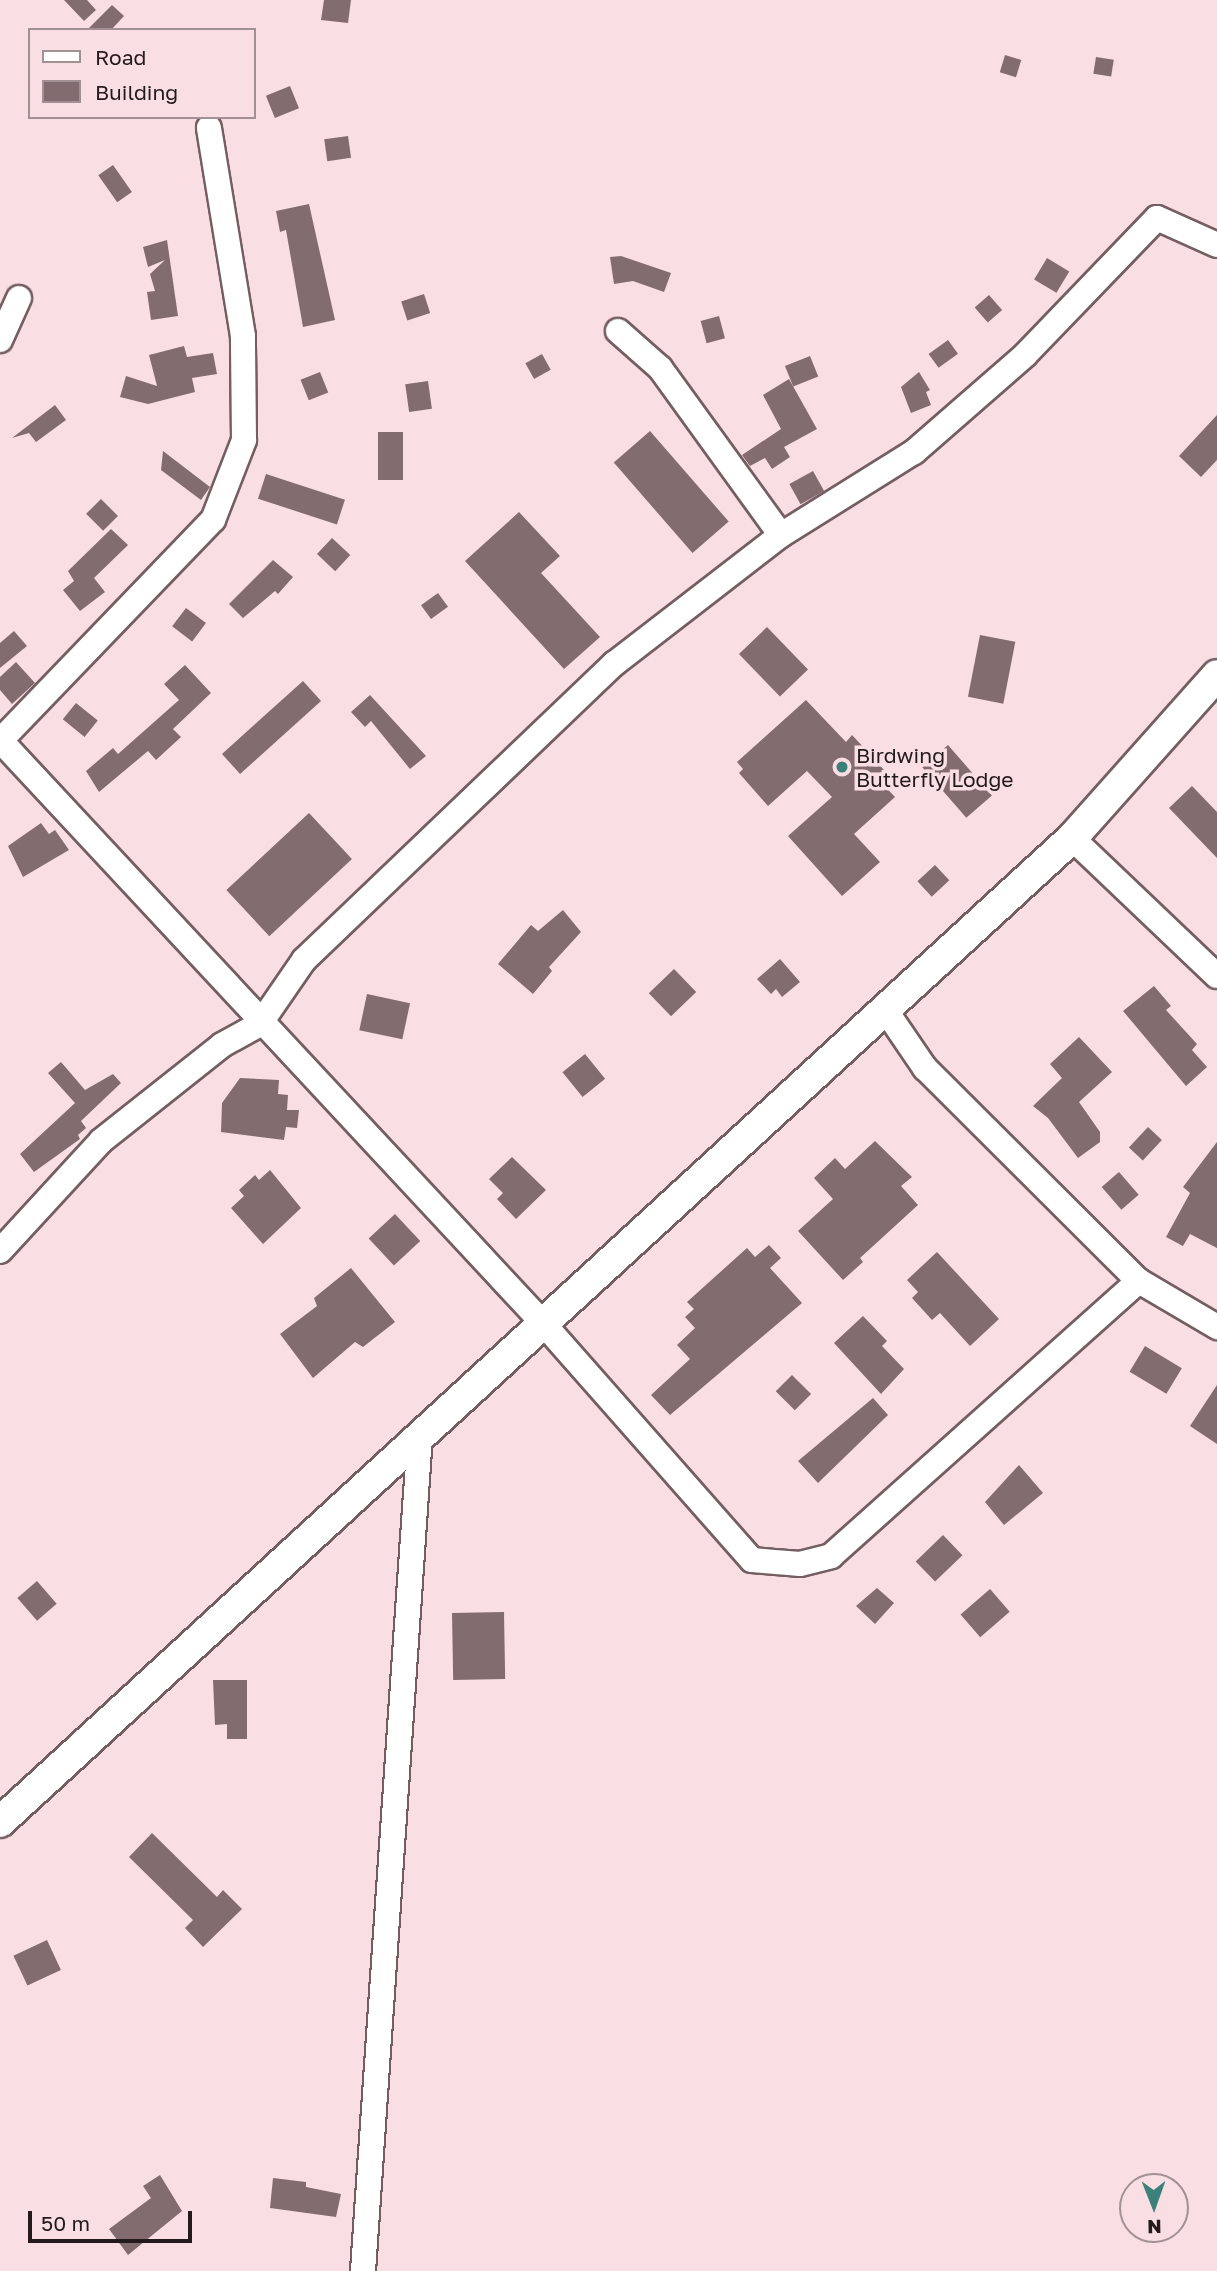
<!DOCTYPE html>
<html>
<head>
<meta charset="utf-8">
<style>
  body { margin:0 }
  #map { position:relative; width:1217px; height:2271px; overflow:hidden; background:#f9dfe4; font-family:"Golos Text",sans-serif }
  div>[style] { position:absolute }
  .building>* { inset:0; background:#826c70; transform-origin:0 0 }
  .roads { filter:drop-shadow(2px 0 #745e62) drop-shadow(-2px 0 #745e62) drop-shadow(0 2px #745e62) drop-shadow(0 -2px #745e62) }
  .minor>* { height:24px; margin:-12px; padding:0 12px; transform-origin:12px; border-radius:12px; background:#fff }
  .major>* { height:30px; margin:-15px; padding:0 15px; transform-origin:15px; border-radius:15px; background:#fff }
  .dots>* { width:19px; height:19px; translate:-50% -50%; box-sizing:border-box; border:4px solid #f9dfe4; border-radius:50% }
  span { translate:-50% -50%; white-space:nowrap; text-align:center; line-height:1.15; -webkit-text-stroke:7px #f9dfe4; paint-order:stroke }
  .poi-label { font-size:21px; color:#231a1c }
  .left { translate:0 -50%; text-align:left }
  .legend { position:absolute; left:28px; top:28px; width:228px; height:91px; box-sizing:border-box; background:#f9dfe4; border:2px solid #a39094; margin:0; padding:9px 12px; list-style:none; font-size:21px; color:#231a1c }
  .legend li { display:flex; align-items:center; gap:14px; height:35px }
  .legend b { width:35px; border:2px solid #a39094 }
  .north { position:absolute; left:1119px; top:2173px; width:70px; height:70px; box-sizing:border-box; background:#f9dfe4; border:2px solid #a39094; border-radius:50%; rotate:179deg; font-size:19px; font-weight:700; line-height:28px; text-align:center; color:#231a1c }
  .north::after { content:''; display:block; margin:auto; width:24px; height:32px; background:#3b8179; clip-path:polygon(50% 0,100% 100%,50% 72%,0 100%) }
  .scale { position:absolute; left:28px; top:2211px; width:164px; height:32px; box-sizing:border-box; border:4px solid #231a1c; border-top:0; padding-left:9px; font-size:21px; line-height:24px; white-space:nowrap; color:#231a1c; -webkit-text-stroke:5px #f9dfe4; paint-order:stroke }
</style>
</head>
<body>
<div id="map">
  <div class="building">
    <i style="clip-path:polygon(64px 0,87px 0,96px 10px,84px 21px)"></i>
    <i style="clip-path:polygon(324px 0,351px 0,348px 23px,321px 20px)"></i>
    <i style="clip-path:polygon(112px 5px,124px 16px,111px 30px,87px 30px)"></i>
    <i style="left:1005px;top:55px;width:17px;height:18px;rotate:17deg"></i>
    <i style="left:1096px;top:57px;width:18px;height:17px;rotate:9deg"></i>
    <i style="left:290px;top:86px;width:24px;height:26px;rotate:68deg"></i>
    <i style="left:348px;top:136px;width:22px;height:24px;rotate:82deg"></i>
    <i style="left:113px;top:165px;width:33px;height:18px;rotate:55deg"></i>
    <i style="clip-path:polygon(309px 204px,335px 320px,303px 327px,286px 230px,280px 232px,276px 211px)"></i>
    <i style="clip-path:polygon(167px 240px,178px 316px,151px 320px,147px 292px,155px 291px,150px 274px,165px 260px,148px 267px,143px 247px)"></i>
    <i style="clip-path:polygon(621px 256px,671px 273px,664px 292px,633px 281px,614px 284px,610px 257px)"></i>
    <i style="left:1047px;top:258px;width:26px;height:25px;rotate:31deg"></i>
    <i style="left:424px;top:294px;width:20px;height:24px;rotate:72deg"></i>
    <i style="left:989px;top:295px;width:20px;height:19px;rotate:49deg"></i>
    <i style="left:719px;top:316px;width:23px;height:19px;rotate:75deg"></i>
    <i style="left:948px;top:340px;width:17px;height:24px;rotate:54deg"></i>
    <i style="clip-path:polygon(184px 346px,187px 357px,213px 353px,217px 374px,192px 378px,195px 392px,148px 404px,120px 397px,126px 376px,157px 386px,149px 355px)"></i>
    <i style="left:542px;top:354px;width:18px;height:19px;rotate:61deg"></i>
    <i style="left:810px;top:356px;width:22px;height:27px;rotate:68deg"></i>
    <i style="left:320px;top:372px;width:22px;height:21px;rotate:68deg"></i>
    <i style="clip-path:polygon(919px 372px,930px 390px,926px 392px,931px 405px,911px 413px,901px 387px)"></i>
    <i style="clip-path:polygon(789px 379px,817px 429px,784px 447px,790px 457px,772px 469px,765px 458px,750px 466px,742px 455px,781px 429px,763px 395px)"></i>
    <i style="left:428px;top:381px;width:28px;height:23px;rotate:82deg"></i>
    <i style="clip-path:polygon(55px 405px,66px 420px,36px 442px,29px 433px,12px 438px)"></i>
    <i style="clip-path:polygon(1217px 415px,1217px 460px,1201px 477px,1179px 456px)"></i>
    <i style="left:650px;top:431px;width:120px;height:48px;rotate:49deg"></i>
    <i style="left:403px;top:432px;width:48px;height:25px;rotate:90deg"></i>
    <i style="clip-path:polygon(163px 451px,210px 487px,201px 500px,161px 470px)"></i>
    <i style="left:813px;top:471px;width:23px;height:27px;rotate:61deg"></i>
    <i style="left:266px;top:474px;width:83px;height:26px;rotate:18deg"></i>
    <i style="left:101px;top:499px;width:24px;height:21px;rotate:45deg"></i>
    <i style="clip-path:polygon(519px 512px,560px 556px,541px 573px,600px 637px,564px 669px,465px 561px)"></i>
    <i style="clip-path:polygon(111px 529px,128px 545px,94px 578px,105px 592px,80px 611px,63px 590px,74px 581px,68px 571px)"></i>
    <i style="left:332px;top:538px;width:25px;height:22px;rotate:43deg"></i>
    <i style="clip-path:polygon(273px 560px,293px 577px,278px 594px,275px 591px,243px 618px,229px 604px)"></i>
    <i style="left:438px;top:593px;width:17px;height:21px;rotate:54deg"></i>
    <i style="left:186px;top:608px;width:25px;height:23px;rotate:37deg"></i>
    <i style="left:767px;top:627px;width:59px;height:39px;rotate:46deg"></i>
    <i style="clip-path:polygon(14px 631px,27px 646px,0 668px,0 643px)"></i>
    <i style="left:980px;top:635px;width:36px;height:63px;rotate:11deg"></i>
    <i style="clip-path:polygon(16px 662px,35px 683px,12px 704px,0 690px,0 677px)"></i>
    <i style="clip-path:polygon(185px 665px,211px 693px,173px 729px,181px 737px,156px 760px,148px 751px,99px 792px,86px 771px,113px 748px,118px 754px,179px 700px,164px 684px)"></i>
    <i style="left:303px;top:681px;width:27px;height:109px;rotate:48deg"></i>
    <i style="clip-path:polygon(370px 695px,426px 756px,410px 769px,371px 721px,365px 727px,351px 712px)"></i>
    <i style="clip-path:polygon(806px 700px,846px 742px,852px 735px,867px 751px,884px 770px,876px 777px,895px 797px,854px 834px,880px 862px,842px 896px,788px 836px,832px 797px,807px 771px,768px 806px,739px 773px,743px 769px,737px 762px)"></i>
    <i style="left:76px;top:703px;width:28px;height:21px;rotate:39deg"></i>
    <i style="left:948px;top:745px;width:67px;height:34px;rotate:49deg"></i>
    <i style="clip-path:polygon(1192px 786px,1217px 812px,1217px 858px,1169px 808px)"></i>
    <i style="left:309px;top:813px;width:63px;height:113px;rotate:47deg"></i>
    <i style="clip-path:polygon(41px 823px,49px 834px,55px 830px,69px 850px,23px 877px,8px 846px)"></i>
    <i style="left:935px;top:865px;width:21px;height:24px;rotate:47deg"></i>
    <i style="clip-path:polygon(563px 910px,581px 932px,549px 967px,552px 971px,533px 994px,498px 964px,531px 925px,538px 931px)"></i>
    <i style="clip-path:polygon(780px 959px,800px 982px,782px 997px,776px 989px,771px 994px,757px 979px)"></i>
    <i style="left:674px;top:969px;width:32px;height:35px;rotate:46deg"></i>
    <i style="clip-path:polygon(1154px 986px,1171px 1006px,1166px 1010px,1197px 1044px,1192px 1050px,1207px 1067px,1186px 1086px,1123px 1011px)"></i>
    <i style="left:367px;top:994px;width:44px;height:37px;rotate:12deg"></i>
    <i style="clip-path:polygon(1079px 1037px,1112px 1072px,1079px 1102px,1100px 1132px,1100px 1142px,1078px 1158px,1048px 1118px,1033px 1106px,1062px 1078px,1050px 1064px)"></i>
    <i style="left:585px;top:1054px;width:32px;height:29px;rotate:51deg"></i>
    <i style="clip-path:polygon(61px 1062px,85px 1090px,113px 1074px,121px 1083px,81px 1121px,86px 1128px,78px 1135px,80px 1139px,34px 1172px,20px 1154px,75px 1103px,48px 1073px)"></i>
    <i style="clip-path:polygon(240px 1078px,279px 1080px,278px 1094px,288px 1095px,287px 1110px,299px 1110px,297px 1128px,286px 1127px,284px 1140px,221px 1132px,222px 1103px)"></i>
    <i style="left:1148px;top:1127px;width:19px;height:28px;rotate:43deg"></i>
    <i style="clip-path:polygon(875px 1141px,912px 1177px,901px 1186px,918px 1205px,860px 1258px,863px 1262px,843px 1280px,798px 1231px,833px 1199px,814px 1178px,835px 1158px,845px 1169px)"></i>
    <i style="clip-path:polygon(1217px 1142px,1217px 1248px,1190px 1234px,1183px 1246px,1166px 1237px,1190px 1193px,1183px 1187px)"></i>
    <i style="clip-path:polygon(512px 1157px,546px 1190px,516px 1219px,497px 1199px,503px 1193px,489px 1179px)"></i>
    <i style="clip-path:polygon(270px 1170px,301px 1208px,263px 1244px,231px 1208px,244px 1196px,239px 1190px,255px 1175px,259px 1180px)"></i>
    <i style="left:1119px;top:1172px;width:30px;height:23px;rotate:49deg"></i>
    <i style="left:395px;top:1214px;width:37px;height:36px;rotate:47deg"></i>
    <i style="clip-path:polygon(769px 1245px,781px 1258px,770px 1268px,802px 1303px,670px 1415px,651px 1395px,690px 1359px,677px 1345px,695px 1328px,685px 1317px,694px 1309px,687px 1302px,747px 1248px,755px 1257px)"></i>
    <i style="clip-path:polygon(937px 1252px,999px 1319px,970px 1346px,940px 1313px,932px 1320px,912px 1298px,918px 1292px,907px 1280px)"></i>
    <i style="clip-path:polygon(351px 1268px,395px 1322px,363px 1347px,355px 1342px,313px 1378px,280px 1334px,317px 1306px,314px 1298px)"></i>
    <i style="clip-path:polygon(863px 1316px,887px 1341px,882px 1346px,904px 1369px,881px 1394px,834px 1343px)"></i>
    <i style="left:1145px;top:1346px;width:43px;height:30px;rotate:31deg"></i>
    <i style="left:792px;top:1375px;width:27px;height:23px;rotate:45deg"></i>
    <i style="clip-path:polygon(1217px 1385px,1217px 1444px,1190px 1426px)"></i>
    <i style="clip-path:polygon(873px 1398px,888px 1415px,818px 1483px,798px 1461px)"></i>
    <i style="clip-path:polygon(1019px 1465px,1043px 1493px,1004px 1525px,985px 1502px)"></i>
    <i style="left:943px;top:1535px;width:28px;height:38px;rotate:46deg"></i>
    <i style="left:37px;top:1581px;width:30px;height:26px;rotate:49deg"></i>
    <i style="clip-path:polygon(877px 1588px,894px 1603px,875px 1624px,856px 1606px)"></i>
    <i style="left:990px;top:1589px;width:30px;height:39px;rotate:49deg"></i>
    <i style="left:504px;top:1612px;width:67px;height:52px;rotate:89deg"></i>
    <i style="clip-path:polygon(213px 1680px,247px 1680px,247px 1739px,227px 1739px,227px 1724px,215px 1725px)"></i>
    <i style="clip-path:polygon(152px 1833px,217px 1897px,223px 1890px,242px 1909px,203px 1947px,185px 1928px,193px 1920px,129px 1857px)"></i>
    <i style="left:47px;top:1940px;width:33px;height:37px;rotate:65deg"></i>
    <i style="clip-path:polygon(160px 2175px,182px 2211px,128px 2255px,109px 2229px,151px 2198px,143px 2186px)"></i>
    <i style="clip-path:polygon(273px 2178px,306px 2182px,306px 2187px,341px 2194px,336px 2217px,270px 2208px)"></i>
  </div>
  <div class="roads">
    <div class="minor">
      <i style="left:618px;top:331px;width:56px;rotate:41.4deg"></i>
      <i style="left:660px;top:368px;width:206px;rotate:54.1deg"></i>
      <i style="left:0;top:340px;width:46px;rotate:-65.7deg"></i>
      <i style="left:0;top:740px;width:795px;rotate:47.04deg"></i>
      <i style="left:542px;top:1322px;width:317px;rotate:48.6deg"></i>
      <i style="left:752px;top:1560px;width:48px;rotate:4.8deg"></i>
      <i style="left:800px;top:1564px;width:32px;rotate:-14deg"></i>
      <i style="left:831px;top:1556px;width:413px;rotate:-41.8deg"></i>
      <i style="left:0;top:741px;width:307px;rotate:-46.1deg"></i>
      <i style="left:213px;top:520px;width:86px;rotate:-68.8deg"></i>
      <i style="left:244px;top:440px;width:104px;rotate:-90.6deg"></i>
      <i style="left:243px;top:336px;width:211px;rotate:-99.3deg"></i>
      <i style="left:1072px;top:838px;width:200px;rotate:43.6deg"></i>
      <i style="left:884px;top:1008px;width:73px;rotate:55.7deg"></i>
      <i style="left:925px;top:1068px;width:302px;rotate:44.9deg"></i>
      <i style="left:1139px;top:1281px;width:91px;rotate:30.5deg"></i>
      <i style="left:0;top:1251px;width:149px;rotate:-47.4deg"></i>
      <i style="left:101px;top:1141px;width:154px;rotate:-38.4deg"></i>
      <i style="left:222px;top:1045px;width:43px;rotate:-28.9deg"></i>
      <i style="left:260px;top:1024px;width:78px;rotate:-55.5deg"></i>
      <i style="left:304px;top:960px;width:429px;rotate:-43.7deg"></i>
      <i style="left:614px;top:664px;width:211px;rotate:-37.7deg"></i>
      <i style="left:781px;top:535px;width:157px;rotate:-32deg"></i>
      <i style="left:914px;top:452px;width:147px;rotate:-41.1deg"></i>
      <i style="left:1025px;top:355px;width:190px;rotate:-46.1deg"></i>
      <i style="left:1157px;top:218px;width:66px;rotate:24.2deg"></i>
      <i style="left:363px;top:2271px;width:839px;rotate:-86.1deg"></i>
    </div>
    <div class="major">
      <i style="left:0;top:1822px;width:1455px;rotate:-42.55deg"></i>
      <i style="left:1072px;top:838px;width:218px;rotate:-48.3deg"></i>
    </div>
  </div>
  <div class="dots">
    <i style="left:842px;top:767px;background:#3b8179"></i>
  </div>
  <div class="poi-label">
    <span class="left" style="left:856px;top:767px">Birdwing<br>Butterfly Lodge</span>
  </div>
  <ul class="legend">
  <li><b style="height:9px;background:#fff"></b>Road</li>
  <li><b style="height:19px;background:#826c70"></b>Building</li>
  </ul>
  <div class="north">N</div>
  <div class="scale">50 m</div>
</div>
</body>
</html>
